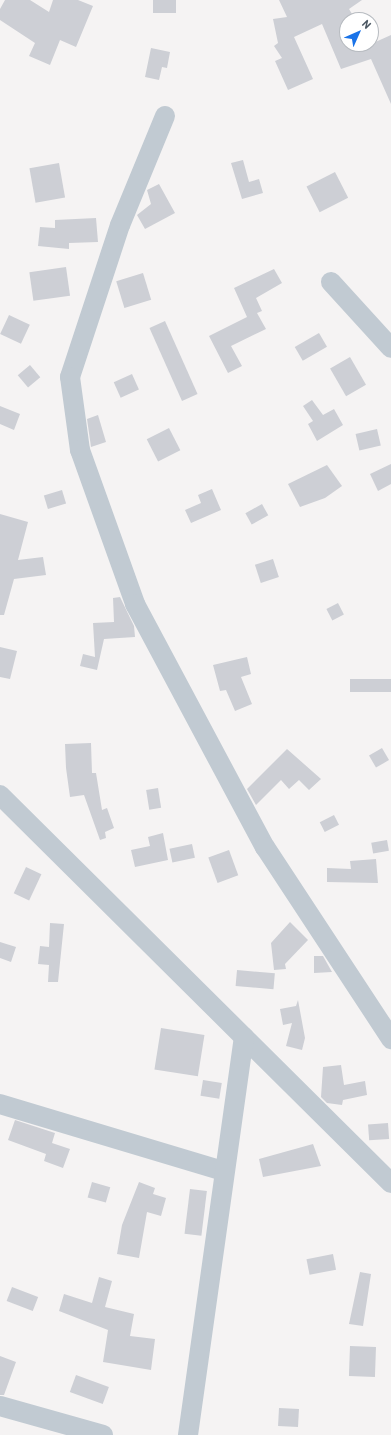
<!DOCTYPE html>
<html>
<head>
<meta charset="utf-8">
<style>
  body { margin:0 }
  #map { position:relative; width:391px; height:1435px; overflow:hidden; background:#f5f3f3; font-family:Barlow,sans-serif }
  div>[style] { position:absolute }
  .building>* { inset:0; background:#cdcfd5; transform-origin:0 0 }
  .minor>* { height:20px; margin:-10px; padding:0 10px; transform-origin:10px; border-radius:10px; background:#c1cad2 }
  span { translate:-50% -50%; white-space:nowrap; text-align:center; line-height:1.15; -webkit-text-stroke:3px #fff; paint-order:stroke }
  .north { position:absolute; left:339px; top:12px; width:40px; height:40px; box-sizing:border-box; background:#fff; border:1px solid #b7bbc0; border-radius:50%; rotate:45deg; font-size:11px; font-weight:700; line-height:16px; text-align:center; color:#4a5661 }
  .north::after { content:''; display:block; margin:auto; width:14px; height:18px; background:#1a73e8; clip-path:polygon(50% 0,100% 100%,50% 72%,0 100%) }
</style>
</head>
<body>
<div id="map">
  <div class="building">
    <i style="clip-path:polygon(5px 0,30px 0,49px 12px,53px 0,78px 0,93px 6px,76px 47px,60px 40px,50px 65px,29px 56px,35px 43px,0 20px,0 9px)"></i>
    <i style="left:153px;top:0;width:23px;height:13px"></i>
    <i style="clip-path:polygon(279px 0,362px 0,349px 9px,355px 19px,347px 20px,347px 44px,371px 44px,391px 35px,391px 104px,371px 59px,341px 69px,322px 24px,294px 37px,313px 79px,288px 90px,275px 61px,282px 58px,274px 46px,278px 43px,273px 19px,287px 17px)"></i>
    <i style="clip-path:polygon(151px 48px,170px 52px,167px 68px,162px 67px,159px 80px,145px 77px)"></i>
    <i style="clip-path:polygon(243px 160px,249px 182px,259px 179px,263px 193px,242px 199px,231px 163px)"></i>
    <i style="left:59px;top:163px;width:35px;height:30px;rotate:80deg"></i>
    <i style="left:335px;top:172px;width:29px;height:32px;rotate:63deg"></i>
    <i style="clip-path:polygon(159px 184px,175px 213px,145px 229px,137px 215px,151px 204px,147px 190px)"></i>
    <i style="clip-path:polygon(96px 218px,98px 242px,69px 243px,69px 249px,38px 246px,40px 227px,55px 228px,55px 220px)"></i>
    <i style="left:66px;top:267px;width:29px;height:37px;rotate:82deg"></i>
    <i style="clip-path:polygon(274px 269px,282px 283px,256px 298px,262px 311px,257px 313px,266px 329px,231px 346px,242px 366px,228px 373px,209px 336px,247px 317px,234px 288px)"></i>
    <i style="left:143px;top:273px;width:28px;height:28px;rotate:73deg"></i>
    <i style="left:9px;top:315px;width:23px;height:21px;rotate:25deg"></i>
    <i style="left:165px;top:321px;width:80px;height:17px;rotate:66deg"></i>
    <i style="left:319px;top:333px;width:16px;height:28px;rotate:60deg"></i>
    <i style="left:350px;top:357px;width:32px;height:23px;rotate:60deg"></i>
    <i style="left:30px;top:365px;width:16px;height:16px;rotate:50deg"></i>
    <i style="left:132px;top:374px;width:17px;height:20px;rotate:66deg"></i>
    <i style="clip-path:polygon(312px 400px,323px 415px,334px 409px,343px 425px,317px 441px,308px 424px,313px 421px,303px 406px)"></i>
    <i style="clip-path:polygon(0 406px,20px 414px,14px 430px,0 424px)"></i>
    <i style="clip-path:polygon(98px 415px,106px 442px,91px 447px,87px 419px)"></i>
    <i style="left:169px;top:428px;width:25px;height:25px;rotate:63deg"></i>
    <i style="left:377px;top:429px;width:17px;height:22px;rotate:77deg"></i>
    <i style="clip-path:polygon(391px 464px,391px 484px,378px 491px,370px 474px)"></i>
    <i style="clip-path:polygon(327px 465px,342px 486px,325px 498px,300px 507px,288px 484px)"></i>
    <i style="clip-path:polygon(212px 489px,221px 510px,191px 523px,185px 510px,201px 503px,198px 495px)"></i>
    <i style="left:62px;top:490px;width:14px;height:19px;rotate:73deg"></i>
    <i style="left:262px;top:504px;width:13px;height:19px;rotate:61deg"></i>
    <i style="clip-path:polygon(0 514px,28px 522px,18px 560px,43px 557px,46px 575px,14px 579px,4px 615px,0 615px)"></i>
    <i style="left:273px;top:559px;width:19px;height:19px;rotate:72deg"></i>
    <i style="clip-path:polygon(120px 597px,134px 626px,135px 637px,104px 639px,97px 670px,80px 666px,83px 654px,95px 657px,93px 623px,114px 622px,113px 598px)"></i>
    <i style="left:338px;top:603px;width:13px;height:13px;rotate:63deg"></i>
    <i style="clip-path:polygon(0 647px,17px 651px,10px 679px,0 677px)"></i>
    <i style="clip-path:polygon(247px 657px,251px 674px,241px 677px,252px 704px,235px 711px,226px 690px,220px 691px,213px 665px)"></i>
    <i style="left:391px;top:679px;width:13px;height:41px;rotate:90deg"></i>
    <i style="clip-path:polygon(91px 743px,92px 773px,96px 773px,102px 810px,107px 808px,114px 828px,105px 832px,106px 838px,100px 840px,84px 795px,70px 797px,66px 768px,65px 744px)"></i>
    <i style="left:382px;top:748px;width:14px;height:15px;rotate:60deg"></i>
    <i style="clip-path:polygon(287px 749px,321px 779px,309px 790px,299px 780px,289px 789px,281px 780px,256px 805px,247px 789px)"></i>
    <i style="left:158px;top:788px;width:20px;height:12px;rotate:81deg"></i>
    <i style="left:334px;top:815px;width:11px;height:16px;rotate:63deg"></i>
    <i style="clip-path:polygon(163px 833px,168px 860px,135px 867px,131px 850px,150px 846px,148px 837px)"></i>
    <i style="left:387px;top:840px;width:11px;height:16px;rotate:80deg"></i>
    <i style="left:192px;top:844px;width:14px;height:23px;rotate:78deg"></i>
    <i style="left:229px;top:850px;width:27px;height:22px;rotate:70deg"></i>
    <i style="clip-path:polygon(376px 859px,378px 883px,327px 882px,327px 868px,351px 869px,350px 861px)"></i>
    <i style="left:26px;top:867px;width:17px;height:29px;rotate:25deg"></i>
    <i style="clip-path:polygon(290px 922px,308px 940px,285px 964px,286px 969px,274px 970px,271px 943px)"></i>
    <i style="clip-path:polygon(50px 923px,64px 924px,58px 982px,48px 982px,49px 965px,38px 964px,40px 946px,49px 947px)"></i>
    <i style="clip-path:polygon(0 942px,16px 947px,11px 962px,0 958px)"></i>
    <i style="clip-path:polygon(314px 956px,323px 956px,332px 972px,314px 973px)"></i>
    <i style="left:237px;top:970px;width:38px;height:16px;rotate:5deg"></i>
    <i style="clip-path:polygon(298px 1000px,305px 1038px,302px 1050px,286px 1046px,292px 1023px,283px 1025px,280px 1009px,296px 1006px)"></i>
    <i style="left:161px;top:1028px;width:44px;height:42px;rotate:9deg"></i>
    <i style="clip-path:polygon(341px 1065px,344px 1085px,365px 1081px,367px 1095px,343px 1100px,342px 1105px,327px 1103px,321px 1097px,323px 1067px)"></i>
    <i style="left:203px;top:1080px;width:19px;height:16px;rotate:9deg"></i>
    <i style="clip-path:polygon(15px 1120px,55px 1133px,52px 1143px,70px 1149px,63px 1168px,44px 1161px,46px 1154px,8px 1140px)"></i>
    <i style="left:388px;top:1123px;width:16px;height:20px;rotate:86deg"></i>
    <i style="clip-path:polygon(313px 1144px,321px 1166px,263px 1177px,259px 1159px)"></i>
    <i style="left:92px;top:1182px;width:19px;height:16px;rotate:16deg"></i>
    <i style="clip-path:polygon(139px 1182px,155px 1188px,153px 1194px,166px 1198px,161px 1216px,147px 1212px,139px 1258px,117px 1254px,122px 1225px)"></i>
    <i style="left:190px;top:1189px;width:17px;height:45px;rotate:7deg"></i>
    <i style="left:333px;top:1254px;width:16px;height:27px;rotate:79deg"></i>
    <i style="clip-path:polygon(360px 1272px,371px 1274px,363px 1326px,349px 1324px)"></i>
    <i style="clip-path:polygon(99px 1277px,112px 1281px,105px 1307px,134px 1314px,130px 1336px,155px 1339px,151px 1370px,103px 1362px,108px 1330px,59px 1311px,64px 1294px,92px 1303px)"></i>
    <i style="left:12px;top:1287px;width:28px;height:15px;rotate:21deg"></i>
    <i style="left:350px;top:1346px;width:26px;height:30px;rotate:2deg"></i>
    <i style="clip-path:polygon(0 1356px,16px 1362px,4px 1395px,0 1395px)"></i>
    <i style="left:76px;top:1375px;width:35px;height:18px;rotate:20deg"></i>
    <i style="left:279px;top:1408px;width:20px;height:18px;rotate:3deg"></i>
  </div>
  <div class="minor">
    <i style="left:165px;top:116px;width:118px;rotate:112.4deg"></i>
    <i style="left:120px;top:225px;width:160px;rotate:108.2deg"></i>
    <i style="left:70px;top:377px;width:74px;rotate:82.2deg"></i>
    <i style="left:80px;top:450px;width:164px;rotate:70.3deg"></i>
    <i style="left:135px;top:604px;width:276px;rotate:61.9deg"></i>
    <i style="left:265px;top:847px;width:230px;rotate:56.7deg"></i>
    <i style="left:331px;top:282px;width:89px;rotate:47.7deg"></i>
    <i style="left:0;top:795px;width:551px;rotate:44.78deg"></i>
    <i style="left:0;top:1104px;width:233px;rotate:16.7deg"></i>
    <i style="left:0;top:1406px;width:107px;rotate:15.7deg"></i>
    <i style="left:188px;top:1435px;width:402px;rotate:-82deg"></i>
  </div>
  <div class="north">N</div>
</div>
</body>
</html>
